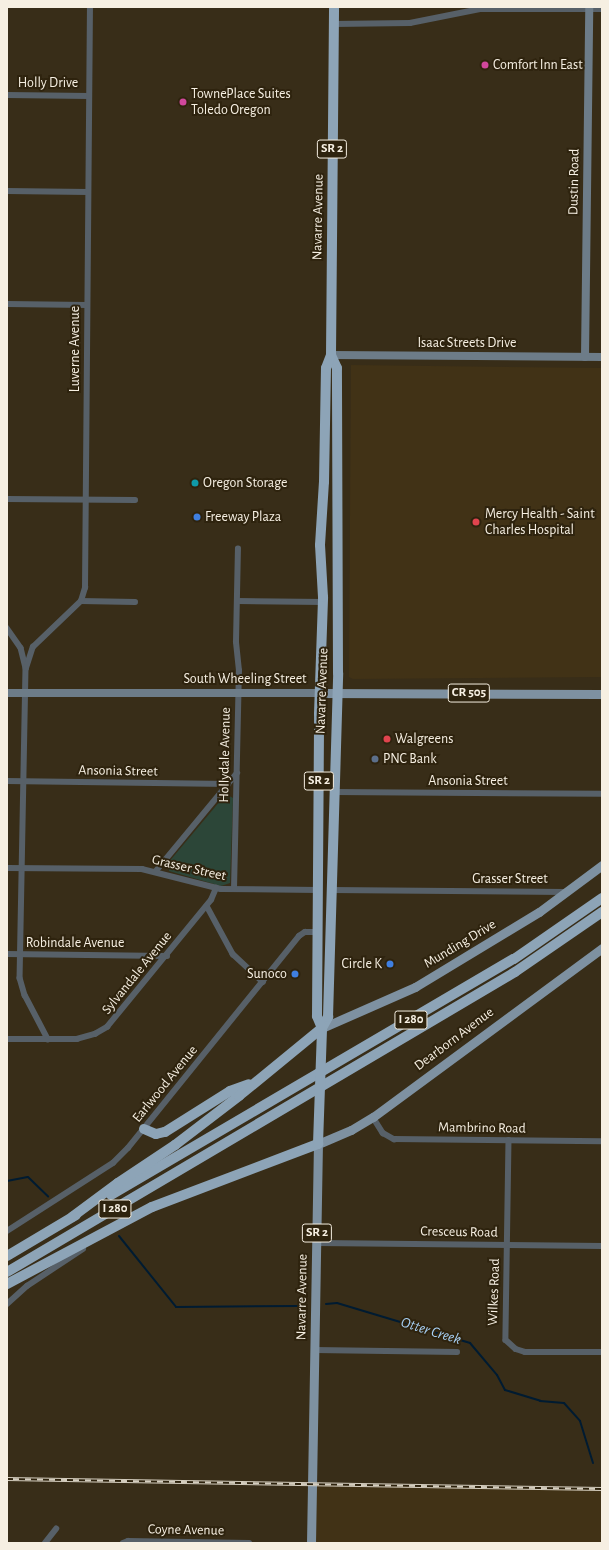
<!DOCTYPE html>
<html>
<head>
<meta charset="utf-8">
<style>
  body { margin:0 }
  #map { position:relative; width:609px; height:1550px; overflow:hidden; background:#382d18; font-family:"Alegreya Sans",sans-serif }
  div>[style] { position:absolute }
  .built>* { inset:0; background:#413216; transform-origin:0 0 }
  .green>* { inset:0; background:#2c4638 }
  .stream>* { height:2px; margin:-1px; padding:0 1px; transform-origin:1px; border-radius:1px; background:#001b31 }
  .street>* { height:5.5px; margin:-2.75px; padding:0 2.75px; transform-origin:2.75px; border-radius:2.75px; background:#576068 }
  .secondary>* { height:8px; margin:-4px; padding:0 4px; transform-origin:4px; border-radius:4px; background:#6d7c88 }
  .primary>* { height:9px; margin:-4.5px; padding:0 4.5px; transform-origin:4.5px; border-radius:4.5px; background:#7e91a1 }
  .highway>* { height:10px; margin:-5px; padding:0 5px; transform-origin:5px; border-radius:5px; background:#8da4b7 }
  .rail>* { height:3.5px; margin-top:-1.75px; transform-origin:0; background:repeating-linear-gradient(90deg,#2e230e 0 6px,#d4cdbe 0 12px); box-sizing:border-box; border-block:1px solid #d4cdbe }
  .dots>* { width:11px; height:11px; translate:-50% -50%; box-sizing:border-box; border:2px solid #2e230e; border-radius:50% }
  span { translate:-50% -50%; white-space:nowrap; text-align:center; line-height:1.15; -webkit-text-stroke:4px #2e230e; paint-order:stroke }
  .shield-label span { padding:1px 3px; background:#2e230e; border:1px solid; border-radius:3px; -webkit-text-stroke-width:0 }
  .shield-label { font-size:13px; color:#f6efe2; font-weight:700 }
  .poi-label { font-size:14px; color:#f6efe2 }
  .left { translate:0 -50%; text-align:left }
  .right { translate:-100% -50%; text-align:right }
  .street-label { font-size:14px; color:#f6efe2 }
  .water-label { font-size:15px; color:#a8d1f6; font-style:italic }
  .frame { position:absolute; inset:0; border:8px solid #f6efe2; pointer-events:none }
</style>
</head>
<body>
<div id="map">
  <div class="built">
    <i style="clip-path:polygon(351px 365px,602px 368px,602px 677px,353px 679px,349px 677px)"></i>
    <i style="left:312px;top:1484px;width:290px;height:59px;rotate:1deg"></i>
  </div>
  <div class="green">
    <i style="clip-path:polygon(226px 794px,233px 798px,230px 883px,221px 886px,169px 871px,168px 863px)"></i>
  </div>
  <div class="stream">
    <i style="left:7px;top:1181px;width:21px;rotate:-11deg"></i>
    <i style="left:28px;top:1177px;width:28px;rotate:44deg"></i>
    <i style="left:119px;top:1236px;width:91px;rotate:51.2deg"></i>
    <i style="left:176px;top:1307px;width:123px;rotate:-0.5deg"></i>
    <i style="left:299px;top:1306px;width:6px;rotate:-31deg"></i>
    <i style="left:326px;top:1304px;width:11px;rotate:-5deg"></i>
    <i style="left:337px;top:1303px;width:139px;rotate:16.7deg"></i>
    <i style="left:470px;top:1343px;width:42px;rotate:49.8deg"></i>
    <i style="left:497px;top:1375px;width:17px;rotate:62deg"></i>
    <i style="left:505px;top:1390px;width:37px;rotate:17deg"></i>
    <i style="left:540px;top:1401px;width:24px;rotate:5deg"></i>
    <i style="left:564px;top:1403px;width:24px;rotate:48deg"></i>
    <i style="left:580px;top:1421px;width:44px;rotate:72.8deg"></i>
  </div>
  <div class="street">
    <i style="left:334px;top:24px;width:76px;rotate:-0.8deg"></i>
    <i style="left:410px;top:23px;width:71px;rotate:-11.3deg"></i>
    <i style="left:480px;top:9px;width:122px"></i>
    <i style="left:7px;top:95px;width:82px;rotate:0.7deg"></i>
    <i style="left:7px;top:191px;width:81px;rotate:0.7deg"></i>
    <i style="left:7px;top:304px;width:80px;rotate:0.7deg"></i>
    <i style="left:7px;top:499px;width:128px;rotate:0.4deg"></i>
    <i style="left:81px;top:601px;width:54px;rotate:1.1deg"></i>
    <i style="left:237px;top:601px;width:86px;rotate:0.7deg"></i>
    <i style="left:7px;top:628px;width:24px;rotate:55deg"></i>
    <i style="left:21px;top:648px;width:21px;rotate:76deg"></i>
    <i style="left:26px;top:668px;width:310px;rotate:91.1deg"></i>
    <i style="left:20px;top:978px;width:18px;rotate:74deg"></i>
    <i style="left:25px;top:995px;width:50px;rotate:62.4deg"></i>
    <i style="left:26px;top:668px;width:22px;rotate:-72deg"></i>
    <i style="left:33px;top:647px;width:66px;rotate:-43.8deg"></i>
    <i style="left:81px;top:601px;width:14px;rotate:-73deg"></i>
    <i style="left:85px;top:588px;width:581px;rotate:-89.51deg"></i>
    <i style="left:7px;top:781px;width:221px;rotate:0.8deg"></i>
    <i style="left:334px;top:792px;width:268px;rotate:0.4deg"></i>
    <i style="left:7px;top:868px;width:135px;rotate:0.4deg"></i>
    <i style="left:142px;top:869px;width:81px;rotate:14.2deg"></i>
    <i style="left:221px;top:889px;width:97px;rotate:0.6deg"></i>
    <i style="left:156px;top:871px;width:127px;rotate:-50.4deg"></i>
    <i style="left:234px;top:889px;width:218px;rotate:-88.7deg"></i>
    <i style="left:239px;top:671px;width:29px;rotate:-96deg"></i>
    <i style="left:236px;top:642px;width:93px;rotate:-88.8deg"></i>
    <i style="left:331px;top:890px;width:234px;rotate:0.5deg"></i>
    <i style="left:207px;top:906px;width:55px;rotate:61.6deg"></i>
    <i style="left:233px;top:954px;width:41px;rotate:43deg"></i>
    <i style="left:7px;top:954px;width:160px;rotate:0.7deg"></i>
    <i style="left:7px;top:1039px;width:70px"></i>
    <i style="left:77px;top:1039px;width:19px;rotate:-16deg"></i>
    <i style="left:95px;top:1034px;width:14px;rotate:-30deg"></i>
    <i style="left:107px;top:1027px;width:164px;rotate:-50.7deg"></i>
    <i style="left:211px;top:900px;width:13px;rotate:-67deg"></i>
    <i style="left:373px;top:1117px;width:19px;rotate:58deg"></i>
    <i style="left:383px;top:1133px;width:13px;rotate:29deg"></i>
    <i style="left:394px;top:1139px;width:208px;rotate:0.6deg"></i>
    <i style="left:509px;top:1140px;width:200px;rotate:90.9deg"></i>
    <i style="left:506px;top:1340px;width:13px;rotate:42deg"></i>
    <i style="left:516px;top:1349px;width:9px;rotate:18deg"></i>
    <i style="left:525px;top:1352px;width:77px"></i>
    <i style="left:7px;top:1231px;width:126px;rotate:-32.7deg"></i>
    <i style="left:113px;top:1163px;width:21px;rotate:-45deg"></i>
    <i style="left:128px;top:1148px;width:272px;rotate:-51.1deg"></i>
    <i style="left:299px;top:936px;width:7px;rotate:-34deg"></i>
    <i style="left:305px;top:932px;width:13px"></i>
    <i style="left:317px;top:1243px;width:285px;rotate:0.6deg"></i>
    <i style="left:7px;top:1304px;width:27px;rotate:-42deg"></i>
    <i style="left:27px;top:1286px;width:67px;rotate:-33.5deg"></i>
    <i style="left:315px;top:1350px;width:142px;rotate:0.8deg"></i>
    <i style="left:45px;top:1543px;width:18px;rotate:-52deg"></i>
    <i style="left:123px;top:1543px;width:5px;rotate:-22deg"></i>
    <i style="left:128px;top:1541px;width:121px;rotate:0.9deg"></i>
  </div>
  <div class="secondary">
    <i style="left:331px;top:355px;width:271px;rotate:0.4deg"></i>
    <i style="left:585px;top:357px;width:350px;rotate:-89.3deg"></i>
    <i style="left:7px;top:693px;width:313px"></i>
  </div>
  <div class="primary">
    <i style="left:320px;top:693px;width:282px;rotate:0.2deg"></i>
    <i style="left:322px;top:1028px;width:102px;rotate:-23.8deg"></i>
    <i style="left:415px;top:987px;width:145px;rotate:-31.2deg"></i>
    <i style="left:539px;top:912px;width:79px;rotate:-36.7deg"></i>
    <i style="left:311px;top:1543px;width:399px;rotate:-89deg"></i>
    <i style="left:318px;top:1144px;width:36px;rotate:-23deg"></i>
    <i style="left:351px;top:1130px;width:26px;rotate:-31deg"></i>
    <i style="left:373px;top:1117px;width:285px;rotate:-36.4deg"></i>
  </div>
  <div class="highway">
    <i style="left:144px;top:1129px;width:13px;rotate:23deg"></i>
    <i style="left:156px;top:1134px;width:9px;rotate:-13deg"></i>
    <i style="left:165px;top:1132px;width:77px;rotate:-32.2deg"></i>
    <i style="left:230px;top:1091px;width:20px;rotate:-20deg"></i>
    <i style="left:111px;top:1195px;width:467px;rotate:-30.4deg"></i>
    <i style="left:514px;top:959px;width:107px;rotate:-34.7deg"></i>
    <i style="left:72px;top:1217px;width:57px;rotate:-36.5deg"></i>
    <i style="left:118px;top:1183px;width:69px;rotate:-33.7deg"></i>
    <i style="left:175px;top:1145px;width:81px;rotate:-37.4deg"></i>
    <i style="left:239px;top:1096px;width:107px;rotate:-39.3deg"></i>
    <i style="left:322px;top:1028px;width:13px;rotate:-61deg"></i>
    <i style="left:328px;top:1017px;width:344px;rotate:-88.3deg"></i>
    <i style="left:338px;top:673px;width:305px;rotate:-90.2deg"></i>
    <i style="left:337px;top:368px;width:14px;rotate:-115deg"></i>
    <i style="left:7px;top:1256px;width:80px;rotate:-30.7deg"></i>
    <i style="left:7px;top:1272px;width:590px;rotate:-30.56deg"></i>
    <i style="left:515px;top:972px;width:106px;rotate:-34.6deg"></i>
    <i style="left:7px;top:1284px;width:164px;rotate:-28deg"></i>
    <i style="left:152px;top:1207px;width:178px;rotate:-20.8deg"></i>
    <i style="left:318px;top:1144px;width:116px;rotate:-88deg"></i>
    <i style="left:322px;top:1028px;width:13px;rotate:-113deg"></i>
    <i style="left:317px;top:1016px;width:302px;rotate:-89.6deg"></i>
    <i style="left:319px;top:714px;width:117px;rotate:-88deg"></i>
    <i style="left:323px;top:597px;width:52px;rotate:-93.3deg"></i>
    <i style="left:320px;top:545px;width:63px;rotate:-86.4deg"></i>
    <i style="left:324px;top:482px;width:114px;rotate:-89deg"></i>
    <i style="left:326px;top:368px;width:14px;rotate:-69deg"></i>
    <i style="left:331px;top:355px;width:348px;rotate:-89.5deg"></i>
  </div>
  <div class="rail">
    <i style="left:7px;top:1479px;width:595px;rotate:0.96deg"></i>
  </div>
  <div class="dots">
    <i style="left:485px;top:65px;background:#d1479c"></i>
    <i style="left:183px;top:102px;background:#d1479c"></i>
    <i style="left:195px;top:483px;background:#0f9aa8"></i>
    <i style="left:197px;top:517px;background:#3f7fe0"></i>
    <i style="left:476px;top:522px;background:#e0444e"></i>
    <i style="left:387px;top:739px;background:#e0444e"></i>
    <i style="left:375px;top:759px;background:#5c6f8a"></i>
    <i style="left:390px;top:964px;background:#3f7fe0"></i>
    <i style="left:295px;top:974px;background:#3f7fe0"></i>
  </div>
  <div class="shield-label">
    <span style="left:332px;top:149px">SR 2</span>
    <span style="left:469px;top:693px">CR 505</span>
    <span style="left:319px;top:781px">SR 2</span>
    <span style="left:411px;top:1020px">I 280</span>
    <span style="left:115px;top:1209px">I 280</span>
    <span style="left:317px;top:1233px">SR 2</span>
  </div>
  <div class="poi-label">
    <span class="left" style="left:493px;top:65px">Comfort Inn East</span>
    <span class="left" style="left:191px;top:102px">TownePlace Suites<br>Toledo Oregon</span>
    <span class="left" style="left:203px;top:483px">Oregon Storage</span>
    <span class="left" style="left:485px;top:522px">Mercy Health - Saint<br>Charles Hospital</span>
    <span class="left" style="left:205px;top:517px">Freeway Plaza</span>
    <span class="left" style="left:395px;top:739px">Walgreens</span>
    <span class="left" style="left:383px;top:759px">PNC Bank</span>
    <span class="right" style="left:382px;top:964px">Circle K</span>
    <span class="right" style="left:287px;top:974px">Sunoco</span>
  </div>
  <div class="street-label">
    <span style="left:48px;top:83px">Holly Drive</span>
    <span style="left:574px;top:182px;rotate:-89deg">Dustin Road</span>
    <span style="left:318px;top:217px;rotate:-89deg">Navarre Avenue</span>
    <span style="left:467px;top:343px">Isaac Streets Drive</span>
    <span style="left:75px;top:349px;rotate:-90deg">Luverne Avenue</span>
    <span style="left:245px;top:679px">South Wheeling Street</span>
    <span style="left:322px;top:691px;rotate:-88deg">Navarre Avenue</span>
    <span style="left:225px;top:755px;rotate:-89deg">Hollydale Avenue</span>
    <span style="left:118px;top:771px;rotate:1deg">Ansonia Street</span>
    <span style="left:468px;top:781px">Ansonia Street</span>
    <span style="left:189px;top:868px;rotate:13deg">Grasser Street</span>
    <span style="left:510px;top:879px">Grasser Street</span>
    <span style="left:75px;top:943px">Robindale Avenue</span>
    <span style="left:460px;top:944px;rotate:-31deg">Munding Drive</span>
    <span style="left:137px;top:973px;rotate:-51deg">Sylvandale Avenue</span>
    <span style="left:454px;top:1039px;rotate:-37deg">Dearborn Avenue</span>
    <span style="left:165px;top:1084px;rotate:-51deg">Earlwood Avenue</span>
    <span style="left:482px;top:1128px;rotate:1deg">Mambrino Road</span>
    <span style="left:459px;top:1232px;rotate:1deg">Cresceus Road</span>
    <span style="left:494px;top:1292px;rotate:-88deg">Wilkes Road</span>
    <span style="left:302px;top:1297px;rotate:-89deg">Navarre Avenue</span>
    <span style="left:186px;top:1530px;rotate:1deg">Coyne Avenue</span>
  </div>
  <div class="water-label">
    <span style="left:431px;top:1331px;rotate:17deg">Otter Creek</span>
  </div>
  <div class="frame"></div>
</div>
</body>
</html>
